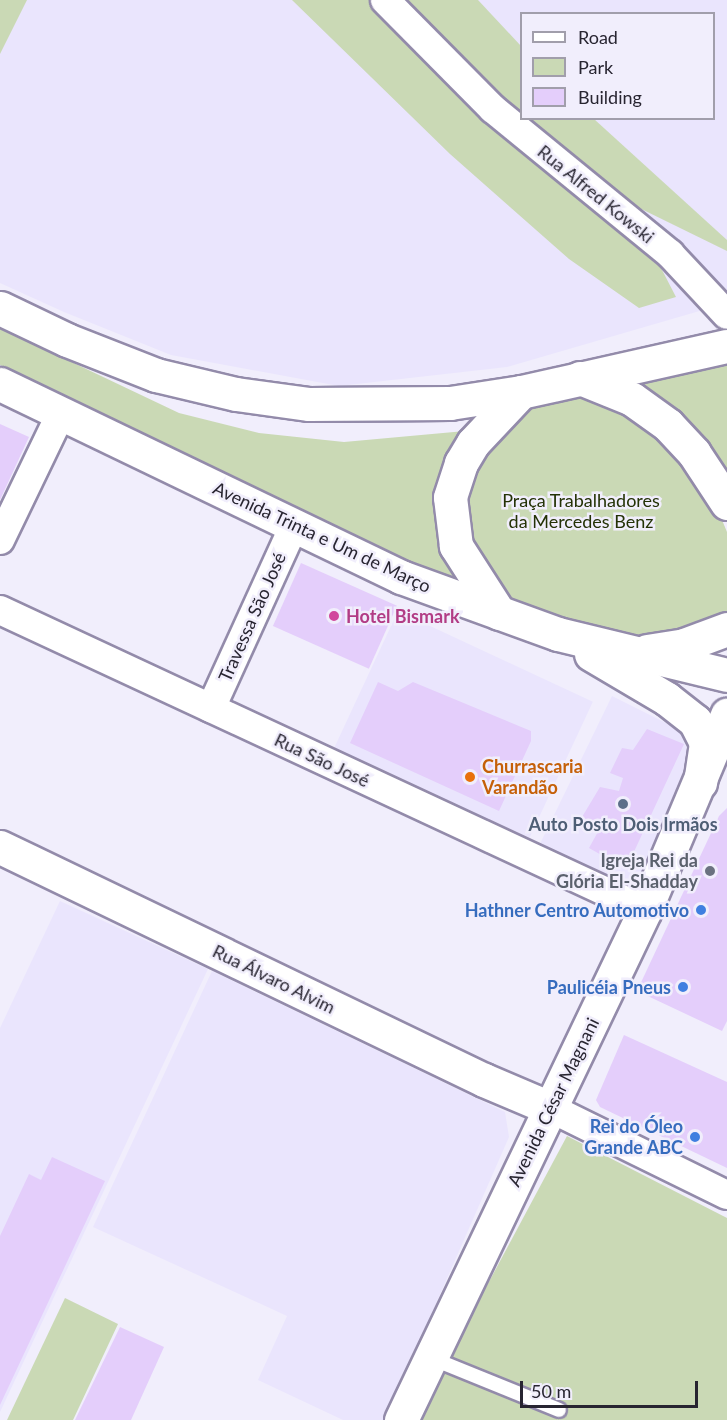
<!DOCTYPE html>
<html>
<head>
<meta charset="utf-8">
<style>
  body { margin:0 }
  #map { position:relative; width:727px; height:1420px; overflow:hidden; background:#f1eefc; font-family:Lato,sans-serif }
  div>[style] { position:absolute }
  .built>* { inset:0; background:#eae5fd; transform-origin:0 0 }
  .green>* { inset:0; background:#cad9b5 }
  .building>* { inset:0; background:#e4cefb; transform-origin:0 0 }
  .roads { filter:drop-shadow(2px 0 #938baa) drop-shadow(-2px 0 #938baa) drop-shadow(0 2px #938baa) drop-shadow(0 -2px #938baa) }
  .service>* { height:14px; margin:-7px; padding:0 7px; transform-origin:7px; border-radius:7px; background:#fff }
  .minor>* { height:28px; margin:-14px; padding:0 14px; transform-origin:14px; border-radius:14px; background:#fff }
  .tertiary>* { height:33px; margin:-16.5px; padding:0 16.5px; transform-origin:16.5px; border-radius:16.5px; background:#fff }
  .primary>* { height:33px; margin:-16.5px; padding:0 16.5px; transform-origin:16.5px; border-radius:16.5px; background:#fff }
  .dots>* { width:16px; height:16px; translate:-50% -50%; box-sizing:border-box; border:3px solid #f1eefc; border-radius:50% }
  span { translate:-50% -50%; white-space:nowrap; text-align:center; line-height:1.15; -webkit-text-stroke:5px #f1eefc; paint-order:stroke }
  .street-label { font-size:18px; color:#282531 }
  .park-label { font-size:18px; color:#243206 }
  .hotel-label { font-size:18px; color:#b23c85; font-weight:700 }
  .left { translate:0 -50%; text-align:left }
  .food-label { font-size:18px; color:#c56008; font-weight:700 }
  .service-label { font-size:18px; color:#4e5e75; font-weight:700 }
  .worship-label { font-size:18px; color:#5b616d; font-weight:700 }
  .right { translate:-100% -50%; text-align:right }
  .shop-label { font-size:18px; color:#366cbe; font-weight:700 }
  .legend { position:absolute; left:520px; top:12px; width:195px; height:108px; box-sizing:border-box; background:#f1eefc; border:2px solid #a19eab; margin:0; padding:8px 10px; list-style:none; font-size:18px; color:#282531 }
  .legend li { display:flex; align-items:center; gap:12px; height:30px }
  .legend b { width:30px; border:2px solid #a19eab }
  .scale { position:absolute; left:520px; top:1381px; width:178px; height:27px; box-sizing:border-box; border:3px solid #282531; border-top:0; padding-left:8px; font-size:18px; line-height:21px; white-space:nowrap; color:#282531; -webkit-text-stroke:4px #f1eefc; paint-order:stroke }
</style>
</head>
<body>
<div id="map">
  <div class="built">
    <i style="clip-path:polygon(evenodd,0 0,727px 0,727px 303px,507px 367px,339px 386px,171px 355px,64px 312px,0 283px,0 0,522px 14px,714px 14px,714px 118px,522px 118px,522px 14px)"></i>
    <i style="left:398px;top:611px;width:215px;height:161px;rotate:25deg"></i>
    <i style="clip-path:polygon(612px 696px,680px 730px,692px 760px,637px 896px,538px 848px)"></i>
    <i style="clip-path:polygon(60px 901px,208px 969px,0 1412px,0 1028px)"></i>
    <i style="clip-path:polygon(212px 971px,505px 1112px,509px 1137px,385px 1420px,343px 1420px,258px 1380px,287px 1316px,93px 1227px)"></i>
  </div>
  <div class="green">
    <i style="clip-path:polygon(0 0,27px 0,0 54px)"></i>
    <i style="clip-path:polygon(292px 0,370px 0,485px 116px,661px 268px,676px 297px,639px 308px,569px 259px,450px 154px)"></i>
    <i style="clip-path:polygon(399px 0,478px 0,521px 46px,521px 114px)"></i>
    <i style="clip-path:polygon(527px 119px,594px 119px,727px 240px,727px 251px,625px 201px)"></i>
    <i style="clip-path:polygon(0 328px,179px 413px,259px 433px,344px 442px,476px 430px,462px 450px,470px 588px,418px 569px,0 365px)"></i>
    <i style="clip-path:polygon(727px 353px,727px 479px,606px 379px)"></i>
    <i style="clip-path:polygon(576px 395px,611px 402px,660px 432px,717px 508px,727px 532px,727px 618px,635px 641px,500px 598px,477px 566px,461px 501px,471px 471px,515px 415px,535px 403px)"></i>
    <i style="clip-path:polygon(567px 1136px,727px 1218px,727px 1420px,415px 1420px)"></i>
    <i style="clip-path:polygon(65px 1298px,118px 1324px,73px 1420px,7px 1420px)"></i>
  </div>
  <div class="building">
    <i style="clip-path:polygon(0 424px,29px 437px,0 500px)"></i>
    <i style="left:301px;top:563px;width:105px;height:69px;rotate:24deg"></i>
    <i style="clip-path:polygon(378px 682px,398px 691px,413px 682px,531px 731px,531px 741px,499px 811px,350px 743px)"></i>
    <i style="clip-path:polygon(647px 729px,684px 744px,626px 869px,589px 848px,600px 828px,582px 817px,600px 787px,619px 791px,623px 778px,610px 773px,622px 748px,633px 750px)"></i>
    <i style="clip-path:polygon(727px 808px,727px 1021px,722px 1031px,637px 991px,719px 816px)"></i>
    <i style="clip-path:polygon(624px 1035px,727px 1082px,727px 1168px,600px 1107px,596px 1100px)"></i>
    <i style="clip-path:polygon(52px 1157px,105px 1181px,0 1405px,0 1236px,29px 1174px,41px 1180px)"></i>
    <i style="clip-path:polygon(120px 1327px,164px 1347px,131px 1420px,75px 1420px)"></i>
  </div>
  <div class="roads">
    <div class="service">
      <i style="left:431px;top:1358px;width:138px;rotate:22.1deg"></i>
    </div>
    <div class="minor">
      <i style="left:385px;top:0;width:153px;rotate:45.3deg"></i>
      <i style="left:493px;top:109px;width:229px;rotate:39.3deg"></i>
      <i style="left:670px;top:254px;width:83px;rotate:46.9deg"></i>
      <i style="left:0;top:540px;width:141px;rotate:-64.3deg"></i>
      <i style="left:0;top:610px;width:711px;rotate:24.94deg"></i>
      <i style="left:211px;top:708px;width:200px;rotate:-65.5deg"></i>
      <i style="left:550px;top:1108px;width:197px;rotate:26.2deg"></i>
    </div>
    <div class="tertiary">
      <i style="left:0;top:847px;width:537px;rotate:25.71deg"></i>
      <i style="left:484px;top:1080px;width:72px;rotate:23deg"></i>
      <i style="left:401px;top:1420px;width:565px;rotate:-64.43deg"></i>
      <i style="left:645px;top:910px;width:212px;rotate:-67.2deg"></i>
    </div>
    <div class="primary">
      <i style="left:0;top:308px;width:74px;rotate:25.5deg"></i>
      <i style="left:67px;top:340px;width:96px;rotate:21.5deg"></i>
      <i style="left:156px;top:375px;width:82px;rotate:13.4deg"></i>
      <i style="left:236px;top:394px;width:74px;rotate:7.8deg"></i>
      <i style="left:309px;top:404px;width:141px;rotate:-0.4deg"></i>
      <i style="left:450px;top:403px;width:72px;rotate:-8.8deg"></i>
      <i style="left:521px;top:392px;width:211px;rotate:-12.6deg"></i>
      <i style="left:580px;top:378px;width:56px;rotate:22deg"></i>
      <i style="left:632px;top:399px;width:44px;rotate:35.8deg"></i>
      <i style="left:668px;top:425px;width:38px;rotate:47deg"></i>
      <i style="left:694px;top:453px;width:60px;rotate:56.6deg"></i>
      <i style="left:0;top:384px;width:445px;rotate:25.7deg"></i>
      <i style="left:401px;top:577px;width:167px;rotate:20deg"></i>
      <i style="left:558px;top:634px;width:174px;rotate:13.6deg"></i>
      <i style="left:499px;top:613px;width:80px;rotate:-122.7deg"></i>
      <i style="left:456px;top:546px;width:49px;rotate:-97deg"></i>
      <i style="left:450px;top:497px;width:36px;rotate:-72deg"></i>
      <i style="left:461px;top:463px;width:23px;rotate:-59deg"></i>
      <i style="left:473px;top:443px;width:70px;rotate:-46.7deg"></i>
      <i style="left:647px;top:651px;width:37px;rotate:-9deg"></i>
      <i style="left:684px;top:645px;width:46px;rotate:-20.4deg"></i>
      <i style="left:591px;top:654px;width:88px;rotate:30.6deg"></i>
      <i style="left:667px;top:699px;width:36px;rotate:38deg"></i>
      <i style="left:695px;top:721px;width:25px;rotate:63deg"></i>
      <i style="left:706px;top:743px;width:40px;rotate:98.5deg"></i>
    </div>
  </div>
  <div class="dots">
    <i style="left:334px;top:616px;background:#d1479c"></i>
    <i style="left:470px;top:777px;background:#e8710a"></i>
    <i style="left:623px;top:804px;background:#5c6f8a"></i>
    <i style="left:710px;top:871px;background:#6b7280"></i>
    <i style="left:701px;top:910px;background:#3f7fe0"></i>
    <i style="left:683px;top:987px;background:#3f7fe0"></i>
    <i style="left:695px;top:1137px;background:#3f7fe0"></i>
  </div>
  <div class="street-label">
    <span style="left:596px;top:194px;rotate:39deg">Rua Alfred Kowski</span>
    <span style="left:322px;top:537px;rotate:25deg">Avenida Trinta e Um de Março</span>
    <span style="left:252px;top:617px;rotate:-66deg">Travessa São José</span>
    <span style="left:322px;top:760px;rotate:25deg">Rua São José</span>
    <span style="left:274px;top:979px;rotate:26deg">Rua Álvaro Alvim</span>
    <span style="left:553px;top:1102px;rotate:-64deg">Avenida César Magnani</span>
  </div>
  <div class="park-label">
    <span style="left:581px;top:511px">Praça Trabalhadores<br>da Mercedes Benz</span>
  </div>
  <div class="hotel-label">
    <span class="left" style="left:346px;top:616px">Hotel Bismark</span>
  </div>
  <div class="food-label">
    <span class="left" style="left:482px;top:777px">Churrascaria<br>Varandão</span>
  </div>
  <div class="service-label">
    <span style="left:623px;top:824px">Auto Posto Dois Irmãos</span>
  </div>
  <div class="worship-label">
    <span class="right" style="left:698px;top:871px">Igreja Rei da<br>Glória El-Shadday</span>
  </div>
  <div class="shop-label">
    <span class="right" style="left:689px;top:910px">Hathner Centro Automotivo</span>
    <span class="right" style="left:671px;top:987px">Paulicéia Pneus</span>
    <span class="right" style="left:683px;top:1137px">Rei do Óleo<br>Grande ABC</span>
  </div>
  <ul class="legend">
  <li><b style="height:8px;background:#fff"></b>Road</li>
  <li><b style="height:16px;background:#cad9b5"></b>Park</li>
  <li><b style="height:16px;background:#e4cefb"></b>Building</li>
  </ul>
  <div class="scale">50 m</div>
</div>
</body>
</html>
